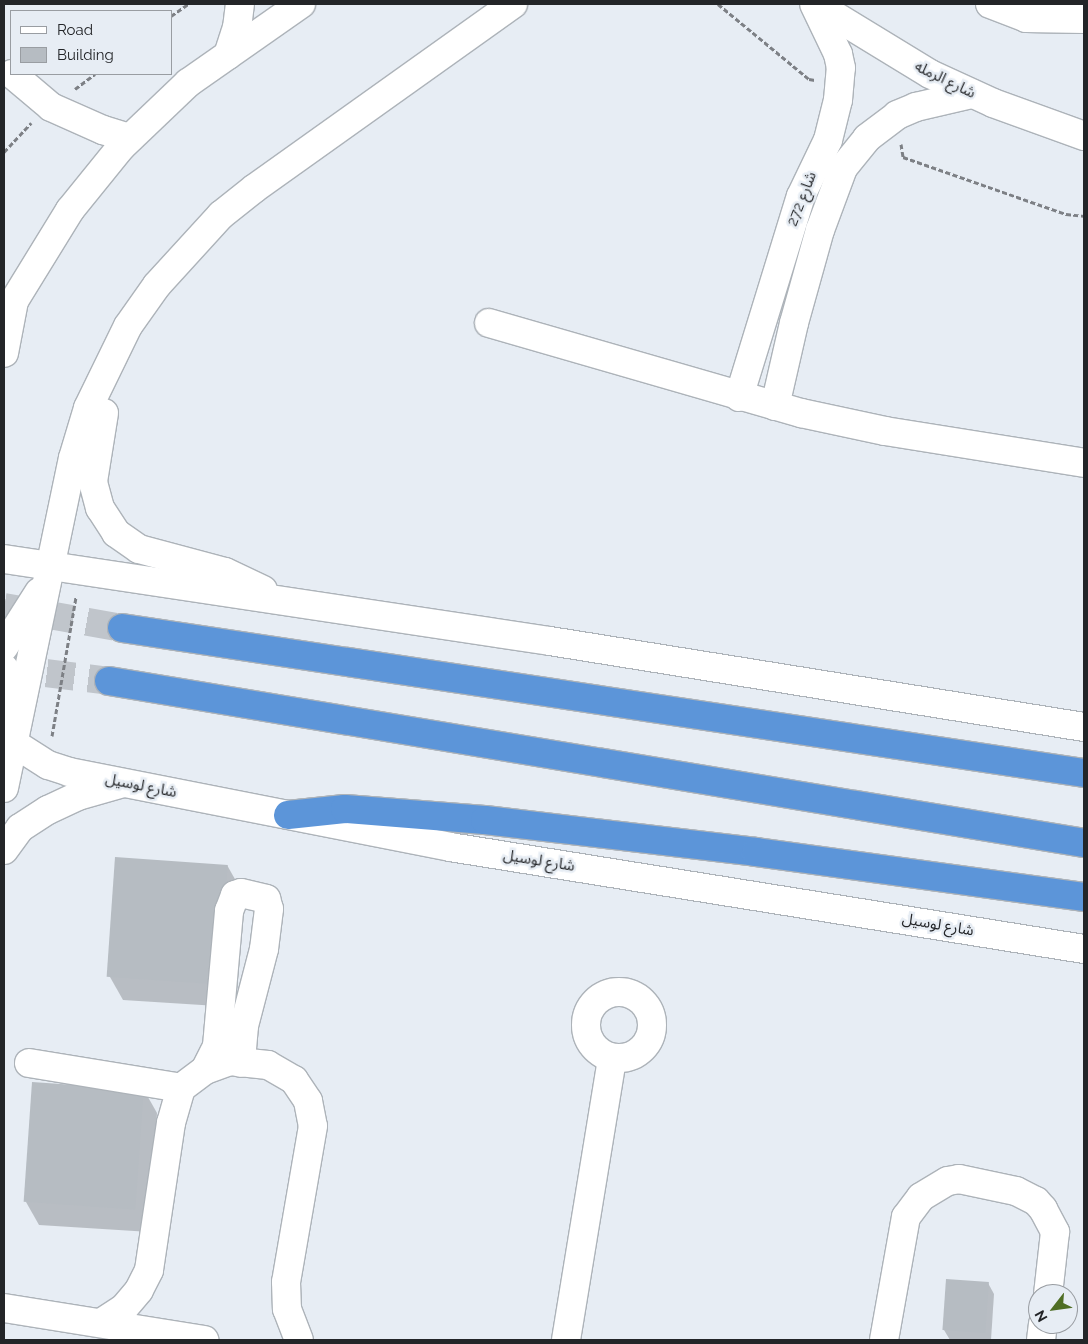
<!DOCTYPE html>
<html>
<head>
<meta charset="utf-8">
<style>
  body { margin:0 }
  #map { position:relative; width:1088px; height:1344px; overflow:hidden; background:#e7edf4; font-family:Raleway,"Noto Sans Arabic",sans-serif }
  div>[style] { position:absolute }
  .shadow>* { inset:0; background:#0003 }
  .building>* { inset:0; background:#b6bcc2; transform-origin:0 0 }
  .highway-tunnel>* { height:28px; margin-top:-14px; transform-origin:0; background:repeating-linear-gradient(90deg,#c0c5cb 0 28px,transparent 0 42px) }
  .path>* { height:3px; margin-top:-1.5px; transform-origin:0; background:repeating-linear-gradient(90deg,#7d8085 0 5px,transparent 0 7.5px) }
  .roads { filter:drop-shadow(1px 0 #adb3b9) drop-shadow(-1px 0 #adb3b9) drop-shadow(0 1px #adb3b9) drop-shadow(0 -1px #adb3b9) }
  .minor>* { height:28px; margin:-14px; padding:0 14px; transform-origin:14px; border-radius:14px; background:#fff }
  .minor>.ring { margin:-14px; padding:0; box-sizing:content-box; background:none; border:28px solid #fff; border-radius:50% }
  .highway>* { height:28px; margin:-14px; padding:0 14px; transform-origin:14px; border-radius:14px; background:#5c95d9 }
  span { translate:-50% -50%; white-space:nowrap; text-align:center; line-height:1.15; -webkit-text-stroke:5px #e7edf4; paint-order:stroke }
  .street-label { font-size:15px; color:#232528 }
  .frame { position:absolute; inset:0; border:5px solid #232528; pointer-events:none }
  .legend { position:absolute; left:10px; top:10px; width:162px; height:65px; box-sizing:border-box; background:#e7edf4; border:1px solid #999da2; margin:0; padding:6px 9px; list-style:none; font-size:15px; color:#232528 }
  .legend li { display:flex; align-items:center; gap:10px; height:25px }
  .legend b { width:25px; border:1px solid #999da2 }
  .north { position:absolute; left:1028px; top:1284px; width:50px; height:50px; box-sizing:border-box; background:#e7edf4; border:1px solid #999da2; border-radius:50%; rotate:240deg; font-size:14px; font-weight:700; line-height:20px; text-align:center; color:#232528 }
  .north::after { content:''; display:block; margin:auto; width:18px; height:22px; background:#4f6e24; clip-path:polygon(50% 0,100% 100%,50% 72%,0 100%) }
</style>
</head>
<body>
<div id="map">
  <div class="shadow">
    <i style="clip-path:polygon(227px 865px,240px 888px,233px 1007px,123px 1000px,110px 977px)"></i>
    <i style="clip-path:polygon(144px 1090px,157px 1113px,150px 1232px,39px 1225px,26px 1202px)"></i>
    <i style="clip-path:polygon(948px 1280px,988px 1283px,994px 1294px,991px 1340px,950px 1340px,944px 1330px)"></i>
  </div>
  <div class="building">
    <i style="left:115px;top:857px;width:113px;height:120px;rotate:4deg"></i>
    <i style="left:32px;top:1082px;width:112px;height:120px;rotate:4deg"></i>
    <i style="left:946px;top:1279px;width:43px;height:51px;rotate:4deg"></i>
  </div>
  <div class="highway-tunnel">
    <i style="left:4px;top:607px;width:120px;rotate:10.1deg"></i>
    <i style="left:5px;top:668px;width:105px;rotate:7.1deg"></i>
  </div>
  <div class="path">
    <i style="left:718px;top:4px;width:118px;rotate:39.5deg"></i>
    <i style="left:809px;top:79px;width:6px;rotate:9deg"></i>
    <i style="left:171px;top:16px;width:21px;rotate:-35deg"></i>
    <i style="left:75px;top:89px;width:25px;rotate:-37deg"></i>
    <i style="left:901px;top:144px;width:13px;rotate:81deg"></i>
    <i style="left:903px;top:157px;width:173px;rotate:19.3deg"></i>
    <i style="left:1066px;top:214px;width:18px;rotate:6deg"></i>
    <i style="left:4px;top:152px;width:40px;rotate:-47deg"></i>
    <i style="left:52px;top:736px;width:141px;rotate:-80.2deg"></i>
  </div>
  <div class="roads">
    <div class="minor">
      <i style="left:990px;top:4px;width:39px;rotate:21deg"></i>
      <i style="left:1026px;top:18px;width:58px;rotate:1deg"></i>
      <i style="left:817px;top:5px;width:132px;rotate:31.4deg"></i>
      <i style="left:930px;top:74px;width:69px;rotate:24.7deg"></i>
      <i style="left:993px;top:103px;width:97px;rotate:19.9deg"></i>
      <i style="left:228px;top:55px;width:28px;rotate:-72deg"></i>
      <i style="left:237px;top:28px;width:24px;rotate:-83deg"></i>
      <i style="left:12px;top:74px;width:51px;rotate:40.2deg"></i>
      <i style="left:51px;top:107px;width:57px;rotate:23.9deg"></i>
      <i style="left:103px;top:130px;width:28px;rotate:17deg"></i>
      <i style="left:4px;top:311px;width:14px;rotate:-45deg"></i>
      <i style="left:14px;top:301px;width:107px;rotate:-58.4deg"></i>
      <i style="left:70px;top:210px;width:81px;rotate:-51deg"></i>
      <i style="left:121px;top:147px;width:93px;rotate:-43.7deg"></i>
      <i style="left:188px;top:83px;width:138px;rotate:-35deg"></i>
      <i style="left:489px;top:323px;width:325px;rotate:16.1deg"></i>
      <i style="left:801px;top:413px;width:86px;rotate:12.1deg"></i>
      <i style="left:885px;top:431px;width:202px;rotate:9.1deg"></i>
      <i style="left:4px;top:353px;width:53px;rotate:-79.1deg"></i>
      <i style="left:739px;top:397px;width:210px;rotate:-72.9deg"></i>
      <i style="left:801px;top:196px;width:62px;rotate:-64.3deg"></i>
      <i style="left:828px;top:140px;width:41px;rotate:-76deg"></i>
      <i style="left:838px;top:100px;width:32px;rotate:-85deg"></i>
      <i style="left:841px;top:68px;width:14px;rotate:-102deg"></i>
      <i style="left:838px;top:54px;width:55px;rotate:-115.6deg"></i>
      <i style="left:775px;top:406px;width:85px;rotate:-77.1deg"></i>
      <i style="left:794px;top:323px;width:97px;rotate:-74.4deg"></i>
      <i style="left:820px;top:230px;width:66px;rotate:-69.6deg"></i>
      <i style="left:843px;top:168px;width:38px;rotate:-51deg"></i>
      <i style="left:867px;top:138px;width:38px;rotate:-37deg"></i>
      <i style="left:897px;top:115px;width:21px;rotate:-23deg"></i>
      <i style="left:916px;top:107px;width:57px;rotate:-13.1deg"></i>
      <i style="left:104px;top:413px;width:70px;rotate:99.1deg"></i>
      <i style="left:93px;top:482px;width:27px;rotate:75deg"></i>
      <i style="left:100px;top:508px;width:30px;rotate:57deg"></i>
      <i style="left:116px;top:533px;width:28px;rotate:35deg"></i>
      <i style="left:139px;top:549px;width:89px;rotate:15deg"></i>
      <i style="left:225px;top:572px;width:42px;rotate:25.3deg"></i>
      <i style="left:4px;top:559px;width:552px;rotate:8.54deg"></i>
      <i style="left:550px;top:641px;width:541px;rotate:9.15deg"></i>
      <i style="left:4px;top:647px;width:65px;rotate:-57.5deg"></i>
      <i style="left:4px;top:668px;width:51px;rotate:83.3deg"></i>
      <i style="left:4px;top:737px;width:52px;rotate:32.5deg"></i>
      <i style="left:48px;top:765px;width:22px;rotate:18deg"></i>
      <i style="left:69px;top:772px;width:388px;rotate:11.1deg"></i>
      <i style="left:450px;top:847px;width:642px;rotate:9.14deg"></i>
      <i style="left:4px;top:788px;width:337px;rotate:-78.2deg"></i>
      <i style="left:73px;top:458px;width:52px;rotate:-73.3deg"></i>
      <i style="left:88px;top:408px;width:91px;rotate:-64deg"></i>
      <i style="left:128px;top:326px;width:50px;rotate:-54.7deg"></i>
      <i style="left:157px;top:285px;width:95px;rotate:-47.6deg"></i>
      <i style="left:221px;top:215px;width:43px;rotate:-38.5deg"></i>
      <i style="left:255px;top:188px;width:317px;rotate:-35.5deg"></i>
      <i style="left:4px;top:850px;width:27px;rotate:-54deg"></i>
      <i style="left:20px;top:828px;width:33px;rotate:-33deg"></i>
      <i style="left:48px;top:810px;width:33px;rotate:-25deg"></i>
      <i style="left:78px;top:796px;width:44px;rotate:-15.9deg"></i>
      <i class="ring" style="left:586px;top:992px;width:38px;height:38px"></i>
      <i style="left:29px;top:1063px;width:154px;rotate:9.3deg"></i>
      <i style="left:205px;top:1070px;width:27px;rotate:-63deg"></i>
      <i style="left:217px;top:1046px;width:136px;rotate:-84.9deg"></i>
      <i style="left:229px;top:911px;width:17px;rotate:-69deg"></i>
      <i style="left:235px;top:895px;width:6px;rotate:-18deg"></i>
      <i style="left:241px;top:893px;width:26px;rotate:13deg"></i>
      <i style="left:266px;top:899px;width:10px;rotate:73deg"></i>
      <i style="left:269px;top:909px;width:40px;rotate:97.1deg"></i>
      <i style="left:264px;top:949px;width:80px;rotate:104.6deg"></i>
      <i style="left:244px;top:1026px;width:37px;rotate:95deg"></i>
      <i style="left:4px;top:1308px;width:203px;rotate:9.1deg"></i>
      <i style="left:101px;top:1323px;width:27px;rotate:-33deg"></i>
      <i style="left:124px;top:1308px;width:23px;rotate:-50deg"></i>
      <i style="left:139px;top:1290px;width:22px;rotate:-63deg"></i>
      <i style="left:149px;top:1270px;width:149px;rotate:-81.5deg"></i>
      <i style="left:171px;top:1123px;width:36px;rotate:-74deg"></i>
      <i style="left:181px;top:1088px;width:30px;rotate:-37deg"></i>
      <i style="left:205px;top:1070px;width:27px;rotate:-20deg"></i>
      <i style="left:230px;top:1061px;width:38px;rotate:6deg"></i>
      <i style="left:268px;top:1065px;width:30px;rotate:30deg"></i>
      <i style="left:294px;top:1080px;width:25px;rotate:56deg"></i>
      <i style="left:308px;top:1101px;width:25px;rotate:79deg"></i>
      <i style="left:313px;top:1126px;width:158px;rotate:99.8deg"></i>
      <i style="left:286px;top:1282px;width:27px;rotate:88deg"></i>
      <i style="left:287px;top:1309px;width:33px;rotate:69deg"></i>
      <i style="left:566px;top:1340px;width:286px;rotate:-80.7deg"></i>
      <i style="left:884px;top:1340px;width:125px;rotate:-79.9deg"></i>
      <i style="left:906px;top:1217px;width:25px;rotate:-53deg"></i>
      <i style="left:921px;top:1197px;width:31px;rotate:-31deg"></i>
      <i style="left:948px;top:1181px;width:11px;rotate:-10deg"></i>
      <i style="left:959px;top:1179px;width:58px;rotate:11.9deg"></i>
      <i style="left:1016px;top:1191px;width:22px;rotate:27deg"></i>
      <i style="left:1036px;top:1201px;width:11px;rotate:49deg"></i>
      <i style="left:1043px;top:1209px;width:26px;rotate:62deg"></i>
      <i style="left:1055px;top:1232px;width:62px;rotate:96.4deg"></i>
      <i style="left:1041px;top:1340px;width:16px;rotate:-83deg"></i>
    </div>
    <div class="highway">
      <i style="left:122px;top:628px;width:973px;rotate:8.57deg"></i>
      <i style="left:109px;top:681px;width:988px;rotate:9.43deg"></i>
      <i style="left:288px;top:815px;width:57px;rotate:-6deg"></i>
      <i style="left:345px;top:809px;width:140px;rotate:4.5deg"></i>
      <i style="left:485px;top:820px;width:273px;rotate:6.7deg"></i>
      <i style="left:756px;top:852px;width:331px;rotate:7.8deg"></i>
    </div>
  </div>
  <div class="street-label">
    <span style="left:945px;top:80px;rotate:26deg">شارع الرمله</span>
    <span style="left:802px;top:199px;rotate:-69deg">شارع 272</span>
    <span style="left:141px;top:786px;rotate:11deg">شارع لوسيل</span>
    <span style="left:539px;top:861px;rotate:9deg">شارع لوسيل</span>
    <span style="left:938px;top:925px;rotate:10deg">شارع لوسيل</span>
  </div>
  <div class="frame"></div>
  <ul class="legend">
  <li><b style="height:6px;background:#fff"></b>Road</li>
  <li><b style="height:14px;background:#b6bcc2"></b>Building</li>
  </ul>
  <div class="north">N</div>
</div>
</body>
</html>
